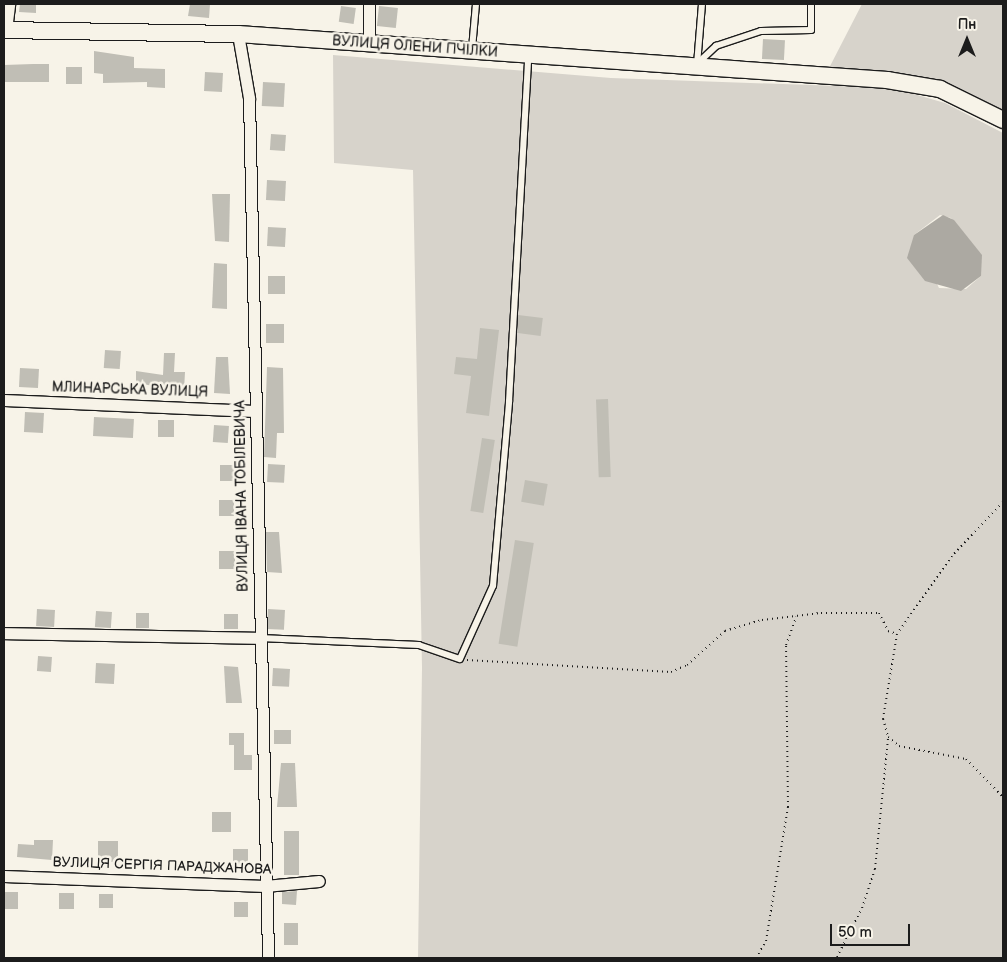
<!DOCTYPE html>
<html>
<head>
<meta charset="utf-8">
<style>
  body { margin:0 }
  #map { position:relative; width:1007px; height:962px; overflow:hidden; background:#f7f3e8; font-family:"Balsamiq Sans",sans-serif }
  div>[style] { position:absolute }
  .green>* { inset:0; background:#d7d3cb }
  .water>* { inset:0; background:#aca9a2 }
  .building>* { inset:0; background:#c0beb5; transform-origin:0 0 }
  .path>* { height:2px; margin-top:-1px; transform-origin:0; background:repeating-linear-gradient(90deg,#1c1c1c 0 1px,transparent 0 5px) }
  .roads { filter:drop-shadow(1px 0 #1c1c1c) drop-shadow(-1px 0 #1c1c1c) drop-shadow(0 1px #1c1c1c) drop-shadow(0 -1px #1c1c1c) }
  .lane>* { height:5.5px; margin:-2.75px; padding:0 2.75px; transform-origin:2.75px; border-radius:2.75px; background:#f7f3e8 }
  .street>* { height:11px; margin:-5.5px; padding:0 5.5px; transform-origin:5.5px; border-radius:5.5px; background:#f7f3e8 }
  .secondary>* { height:16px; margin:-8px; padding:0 8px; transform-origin:8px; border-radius:8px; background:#f7f3e8 }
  span { translate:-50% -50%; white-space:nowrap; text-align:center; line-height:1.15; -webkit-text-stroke:5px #f7f3e8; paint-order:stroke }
  .street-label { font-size:14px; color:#1c1c1c }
  .frame { position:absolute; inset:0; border:5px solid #1c1c1c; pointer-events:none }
  .north { position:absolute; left:942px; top:15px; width:50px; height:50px; -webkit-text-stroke:4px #f7f3e8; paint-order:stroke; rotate:0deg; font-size:14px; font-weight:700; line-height:20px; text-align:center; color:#1c1c1c }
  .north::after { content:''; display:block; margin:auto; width:18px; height:22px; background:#1c1c1c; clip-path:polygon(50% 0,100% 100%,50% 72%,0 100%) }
  .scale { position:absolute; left:830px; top:924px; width:80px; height:22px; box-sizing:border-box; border:2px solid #1c1c1c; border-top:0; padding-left:6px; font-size:15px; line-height:18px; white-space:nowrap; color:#1c1c1c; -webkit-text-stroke:4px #f7f3e8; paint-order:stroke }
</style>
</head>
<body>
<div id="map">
  <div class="green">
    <i style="clip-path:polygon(862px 4px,1003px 4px,1003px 117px,964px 96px,827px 72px)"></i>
    <i style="clip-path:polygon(evenodd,333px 55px,611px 78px,893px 88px,945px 103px,1003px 133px,1003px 958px,418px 958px,422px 668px,413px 170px,334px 163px,333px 55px,940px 215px,951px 218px,981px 276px,966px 289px,939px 288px,914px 235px,940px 215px)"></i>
  </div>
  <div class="water">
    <i style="clip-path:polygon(943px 215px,954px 220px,982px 255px,981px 276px,961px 291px,925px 281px,907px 258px,914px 235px)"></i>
  </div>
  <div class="building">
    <i style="clip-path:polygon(20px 4px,36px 4px,36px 13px,19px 12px)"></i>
    <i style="clip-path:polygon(190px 4px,210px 4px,209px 18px,188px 16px)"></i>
    <i style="left:341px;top:6px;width:15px;height:16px;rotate:8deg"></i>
    <i style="left:379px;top:6px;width:19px;height:20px;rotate:6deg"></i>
    <i style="left:763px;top:39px;width:22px;height:20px;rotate:3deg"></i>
    <i style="clip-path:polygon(94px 51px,134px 57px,134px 68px,165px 69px,165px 88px,147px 87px,147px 82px,103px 83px,103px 74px,94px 73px)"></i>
    <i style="clip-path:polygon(33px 64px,49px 64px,49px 82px,4px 82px,4px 65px)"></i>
    <i style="left:66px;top:67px;width:16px;height:17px"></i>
    <i style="left:205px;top:72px;width:18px;height:19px;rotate:3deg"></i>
    <i style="left:263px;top:82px;width:22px;height:24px;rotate:3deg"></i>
    <i style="left:271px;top:134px;width:15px;height:16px;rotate:4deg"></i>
    <i style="left:267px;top:180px;width:19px;height:20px;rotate:3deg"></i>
    <i style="clip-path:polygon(212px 194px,230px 194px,229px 242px,215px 241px)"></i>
    <i style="left:268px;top:227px;width:18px;height:19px;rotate:3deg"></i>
    <i style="clip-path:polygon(214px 263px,227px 264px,227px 309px,212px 308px)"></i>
    <i style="left:268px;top:276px;width:17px;height:18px"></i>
    <i style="left:518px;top:315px;width:25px;height:18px;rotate:7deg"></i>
    <i style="left:266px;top:324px;width:18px;height:19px"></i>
    <i style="clip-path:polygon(480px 328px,499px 330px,489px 416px,466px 413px,471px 376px,454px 374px,456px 357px,477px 359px)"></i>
    <i style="left:105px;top:350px;width:16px;height:18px;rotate:4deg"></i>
    <i style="clip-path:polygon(164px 353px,175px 353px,174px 372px,185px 372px,184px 391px,136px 383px,136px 371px,163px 375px)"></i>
    <i style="clip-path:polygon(216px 357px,228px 357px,230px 394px,214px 393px)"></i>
    <i style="clip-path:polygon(267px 367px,283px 368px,284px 433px,277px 433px,276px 458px,264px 457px)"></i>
    <i style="left:20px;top:368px;width:19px;height:19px;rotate:3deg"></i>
    <i style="left:608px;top:399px;width:78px;height:12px;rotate:88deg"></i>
    <i style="left:25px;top:412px;width:19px;height:20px;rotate:3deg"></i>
    <i style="left:94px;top:417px;width:40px;height:19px;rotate:3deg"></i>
    <i style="left:158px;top:420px;width:16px;height:17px"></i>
    <i style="left:214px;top:425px;width:15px;height:17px;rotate:4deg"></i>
    <i style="left:482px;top:438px;width:13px;height:74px;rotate:9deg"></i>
    <i style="left:268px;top:464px;width:17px;height:18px;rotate:3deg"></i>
    <i style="left:220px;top:465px;width:14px;height:16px"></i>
    <i style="left:525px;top:480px;width:23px;height:22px;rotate:10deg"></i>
    <i style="left:219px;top:500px;width:15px;height:16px"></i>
    <i style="clip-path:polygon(266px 532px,279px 532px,282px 573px,267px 572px)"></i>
    <i style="left:515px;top:540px;width:19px;height:105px;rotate:9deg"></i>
    <i style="left:219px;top:551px;width:16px;height:18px"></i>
    <i style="left:37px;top:609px;width:18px;height:17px;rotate:3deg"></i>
    <i style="left:268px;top:609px;width:17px;height:20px;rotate:3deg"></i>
    <i style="left:96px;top:611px;width:16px;height:16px;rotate:4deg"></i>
    <i style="left:136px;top:613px;width:13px;height:15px"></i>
    <i style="left:224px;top:614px;width:14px;height:15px"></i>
    <i style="left:38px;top:656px;width:14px;height:15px;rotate:4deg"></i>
    <i style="left:96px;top:663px;width:19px;height:20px;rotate:3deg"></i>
    <i style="clip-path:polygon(224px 666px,238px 667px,242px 703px,226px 703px)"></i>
    <i style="left:273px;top:668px;width:17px;height:18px;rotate:3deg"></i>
    <i style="left:274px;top:730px;width:17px;height:14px"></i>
    <i style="clip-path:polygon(229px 733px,244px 733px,244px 755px,252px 755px,252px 770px,234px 770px,234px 745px,229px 745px)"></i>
    <i style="clip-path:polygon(281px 763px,295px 763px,297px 807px,277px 807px)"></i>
    <i style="left:212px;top:812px;width:19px;height:20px"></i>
    <i style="left:284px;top:831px;width:15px;height:44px"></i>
    <i style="clip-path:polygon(34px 840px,53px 840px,52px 860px,17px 857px,18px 844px,34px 845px)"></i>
    <i style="left:98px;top:841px;width:20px;height:21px"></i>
    <i style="left:233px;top:849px;width:15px;height:16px"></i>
    <i style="clip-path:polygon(297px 891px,296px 905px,282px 904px,282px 892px)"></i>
    <i style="left:4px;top:892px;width:14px;height:17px"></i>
    <i style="left:59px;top:893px;width:15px;height:16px"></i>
    <i style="left:99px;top:894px;width:14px;height:14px"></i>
    <i style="left:234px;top:902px;width:14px;height:15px"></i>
    <i style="left:284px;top:923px;width:14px;height:22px"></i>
  </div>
  <div class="path">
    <i style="left:1003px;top:502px;width:74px;rotate:133.4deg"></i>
    <i style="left:952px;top:556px;width:95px;rotate:125.2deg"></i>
    <i style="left:897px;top:634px;width:86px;rotate:99.4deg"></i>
    <i style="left:883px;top:719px;width:19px;rotate:74deg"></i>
    <i style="left:888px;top:737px;width:14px;rotate:39deg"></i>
    <i style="left:899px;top:746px;width:68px;rotate:11deg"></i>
    <i style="left:966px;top:759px;width:53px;rotate:45.8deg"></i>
    <i style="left:467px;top:660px;width:204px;rotate:3.4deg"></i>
    <i style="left:671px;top:672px;width:17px;rotate:-24deg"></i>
    <i style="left:687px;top:665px;width:51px;rotate:-41.8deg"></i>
    <i style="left:725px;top:631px;width:39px;rotate:-17deg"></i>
    <i style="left:762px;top:620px;width:59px;rotate:-6.8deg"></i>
    <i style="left:821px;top:613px;width:58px"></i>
    <i style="left:879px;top:613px;width:20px;rotate:63deg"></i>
    <i style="left:888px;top:631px;width:9px;rotate:18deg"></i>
    <i style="left:837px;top:957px;width:55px;rotate:-63deg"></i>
    <i style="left:862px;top:908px;width:41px;rotate:-71.6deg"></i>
    <i style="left:875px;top:869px;width:132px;rotate:-84.3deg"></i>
    <i style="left:756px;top:958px;width:20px;rotate:-60deg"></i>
    <i style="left:766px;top:941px;width:136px;rotate:-80.7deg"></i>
    <i style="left:788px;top:807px;width:162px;rotate:-90.7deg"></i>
    <i style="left:786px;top:645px;width:30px;rotate:-70deg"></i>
    <i style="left:812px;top:958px;width:25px"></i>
  </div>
  <div class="roads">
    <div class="lane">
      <i style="left:472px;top:49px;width:45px;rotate:-84.9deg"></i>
      <i style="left:698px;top:63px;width:25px;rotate:-43deg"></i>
      <i style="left:716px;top:46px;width:47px;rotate:-18.4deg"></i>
      <i style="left:761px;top:31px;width:50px;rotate:-1.1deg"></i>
      <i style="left:811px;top:30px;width:26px;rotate:-90deg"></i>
      <i style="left:697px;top:65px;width:61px;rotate:-85.3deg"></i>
      <i style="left:260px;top:638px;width:159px;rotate:2.5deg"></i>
      <i style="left:419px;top:645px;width:43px;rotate:18.9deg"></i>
      <i style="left:460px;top:659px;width:80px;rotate:-65.7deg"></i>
      <i style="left:493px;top:586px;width:185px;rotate:-85deg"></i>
      <i style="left:509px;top:402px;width:346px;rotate:-86.8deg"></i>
    </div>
    <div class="street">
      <i style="left:369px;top:4px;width:39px;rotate:90deg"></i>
      <i style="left:6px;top:30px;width:26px;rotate:-83deg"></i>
      <i style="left:238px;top:34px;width:65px;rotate:80.2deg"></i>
      <i style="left:249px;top:98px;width:860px;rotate:88.73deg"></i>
      <i style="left:4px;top:400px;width:251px;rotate:2.5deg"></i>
      <i style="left:4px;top:633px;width:256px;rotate:1.1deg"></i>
      <i style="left:4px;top:876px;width:261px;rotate:2.2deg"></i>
      <i style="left:265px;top:886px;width:54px;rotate:-5.3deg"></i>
    </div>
    <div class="secondary">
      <i style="left:4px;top:30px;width:234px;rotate:1deg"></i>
      <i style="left:238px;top:34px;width:651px;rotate:4.05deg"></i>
      <i style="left:887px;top:80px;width:54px;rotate:9.6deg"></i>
      <i style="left:940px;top:89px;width:70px;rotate:26.2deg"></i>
    </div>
  </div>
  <div class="street-label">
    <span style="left:415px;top:47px;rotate:4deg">ВУЛИЦЯ ОЛЕНИ ПЧІЛКИ</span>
    <span style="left:130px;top:390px;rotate:2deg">МЛИНАРСЬКА ВУЛИЦЯ</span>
    <span style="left:242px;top:496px;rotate:-91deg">ВУЛИЦЯ ІВАНА ТОБІЛЕВИЧА</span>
    <span style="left:162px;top:866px;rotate:2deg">ВУЛИЦЯ СЕРГІЯ ПАРАДЖАНОВА</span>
  </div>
  <div class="frame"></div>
  <div class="north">Пн</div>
  <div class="scale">50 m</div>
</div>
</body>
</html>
